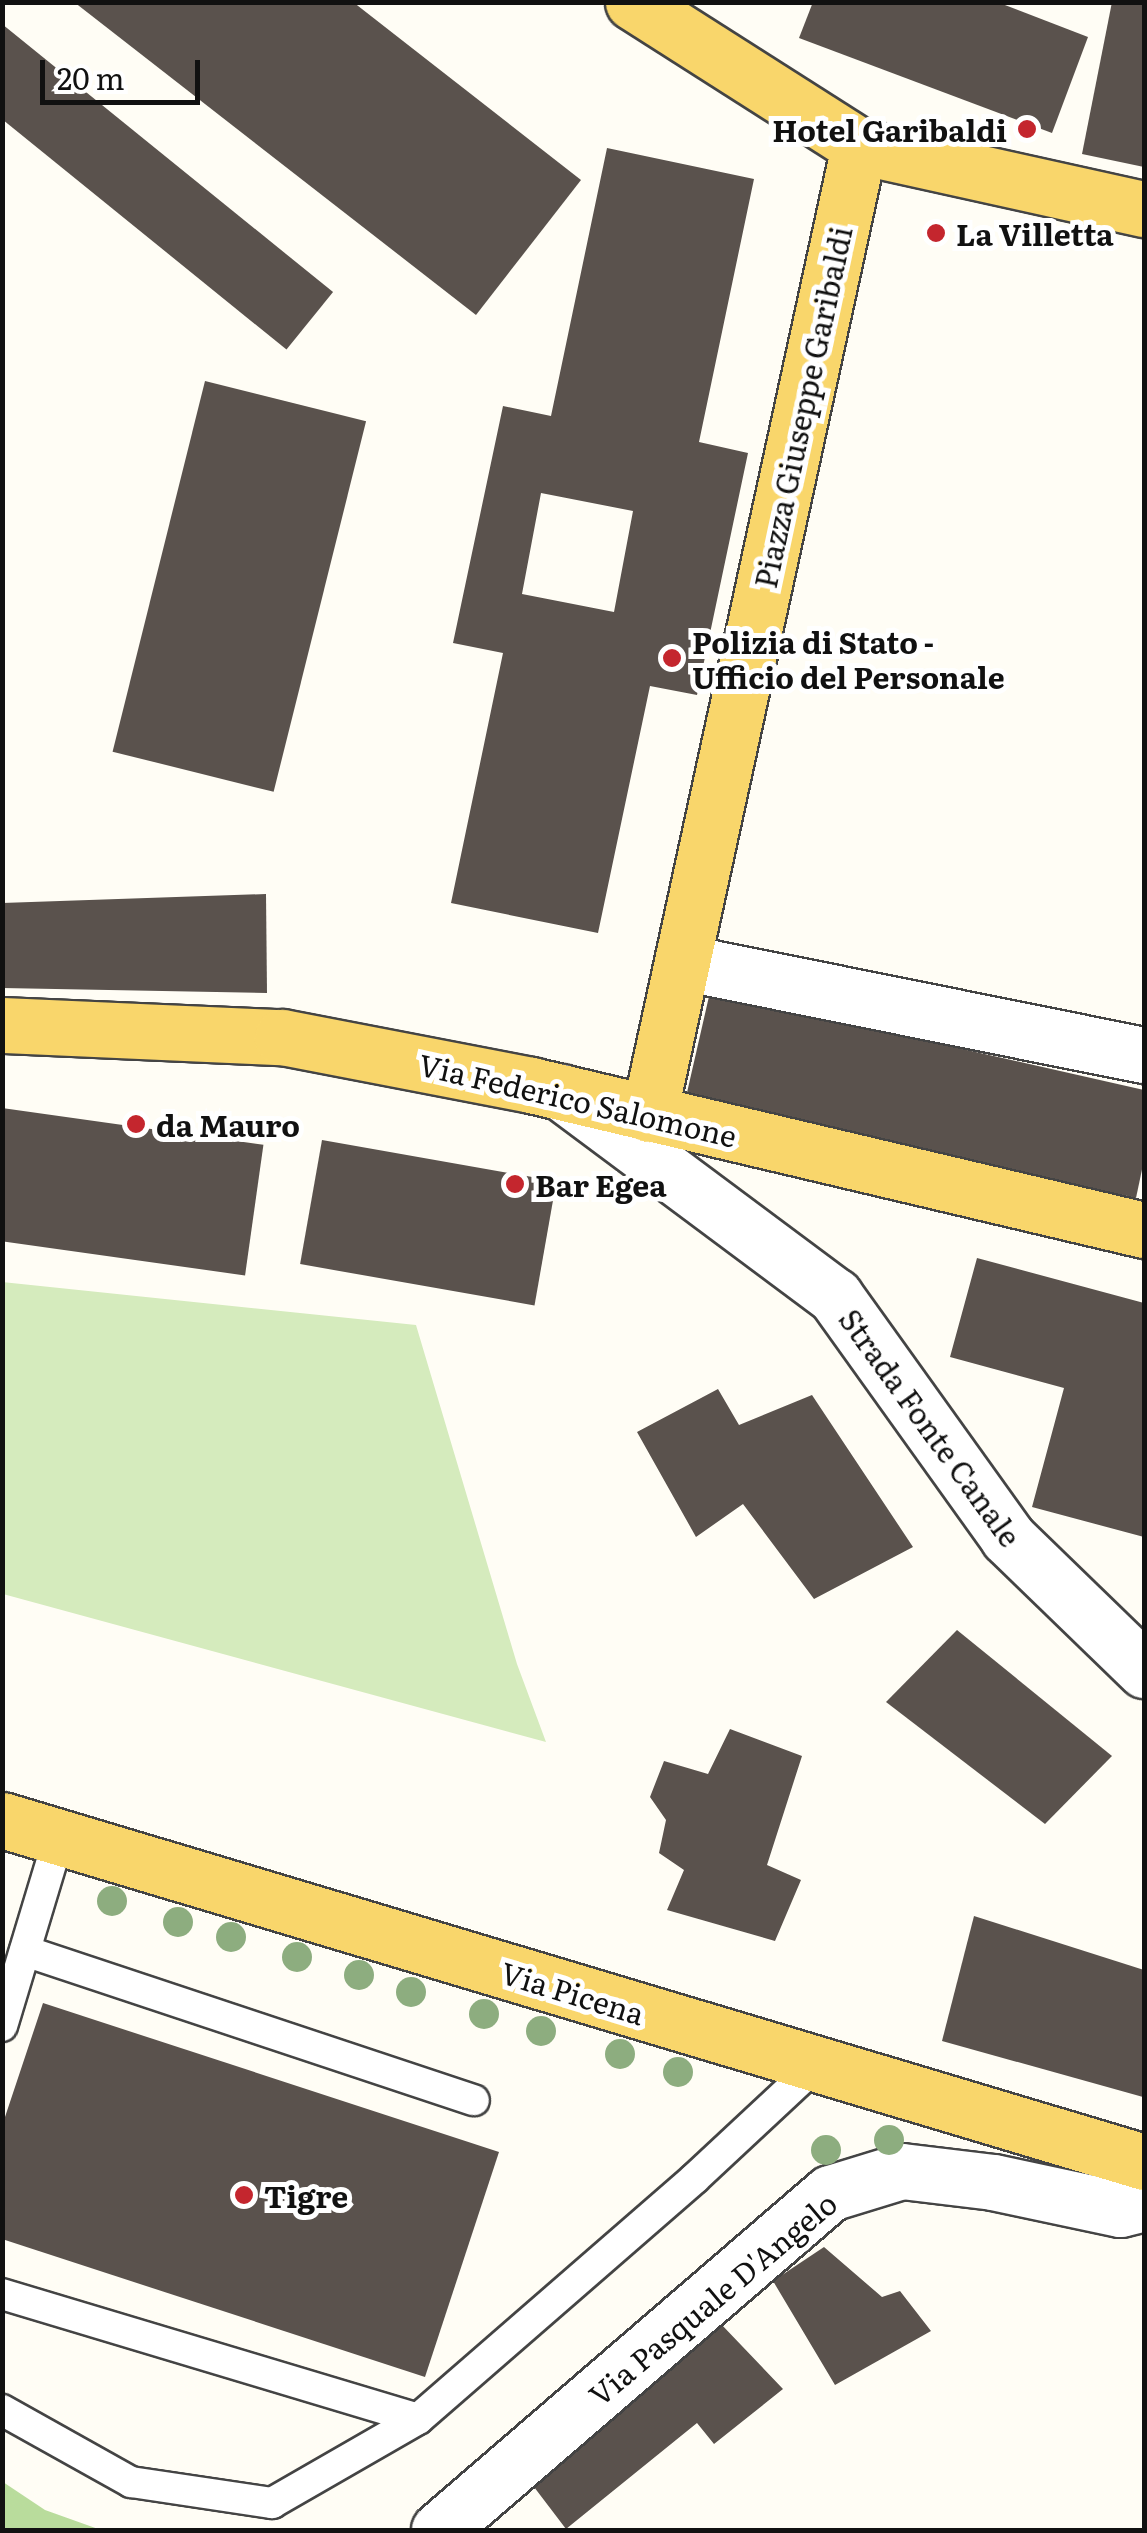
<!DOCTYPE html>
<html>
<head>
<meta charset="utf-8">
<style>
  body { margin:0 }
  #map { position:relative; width:1147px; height:2533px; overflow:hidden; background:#fffdf5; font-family:Literata,serif }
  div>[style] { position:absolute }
  .green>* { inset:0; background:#d5ebbd }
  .forest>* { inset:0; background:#b9dc9c }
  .building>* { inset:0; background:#5a524d; transform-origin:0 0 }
  .roads { filter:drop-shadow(2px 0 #444) drop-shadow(-2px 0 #444) drop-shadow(0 2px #444) drop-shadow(0 -2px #444) }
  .lane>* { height:30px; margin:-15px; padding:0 15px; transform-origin:15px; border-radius:15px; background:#fff }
  .street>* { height:55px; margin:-27.5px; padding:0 27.5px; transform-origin:27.5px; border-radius:27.5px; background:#fff }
  .primary>* { height:55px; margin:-27.5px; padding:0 27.5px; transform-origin:27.5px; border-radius:27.5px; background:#f9d66b }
  .trees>* { width:30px; height:30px; margin:-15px; border-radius:50%; background:#8dad7f }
  .dots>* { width:28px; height:28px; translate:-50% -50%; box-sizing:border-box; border:5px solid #fff; border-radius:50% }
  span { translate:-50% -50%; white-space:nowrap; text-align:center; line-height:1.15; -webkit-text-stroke:10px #fff; paint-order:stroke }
  .poi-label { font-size:30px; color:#111; font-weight:700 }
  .right { translate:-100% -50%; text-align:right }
  .left { translate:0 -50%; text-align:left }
  .street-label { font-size:30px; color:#111 }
  .frame { position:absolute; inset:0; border:5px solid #111; pointer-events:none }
  .scale { position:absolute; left:40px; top:60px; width:160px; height:45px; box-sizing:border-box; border:5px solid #111; border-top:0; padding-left:12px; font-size:30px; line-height:35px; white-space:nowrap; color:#111; -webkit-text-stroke:8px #fff; paint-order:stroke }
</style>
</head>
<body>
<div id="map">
  <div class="green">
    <i style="clip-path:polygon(2px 1282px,416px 1325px,517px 1664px,546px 1742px,3px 1594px)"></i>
  </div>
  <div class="forest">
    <i style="clip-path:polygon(3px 2482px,45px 2510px,101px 2530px,3px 2530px)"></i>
  </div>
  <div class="building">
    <i style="clip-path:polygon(74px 2px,353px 2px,581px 180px,476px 315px)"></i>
    <i style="clip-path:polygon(813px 2px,997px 2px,1088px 37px,1052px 133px,799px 38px)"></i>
    <i style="clip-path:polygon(1112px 2px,1144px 2px,1144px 167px,1082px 154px)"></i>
    <i style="left:2px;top:24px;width:426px;height:74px;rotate:39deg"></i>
    <i style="clip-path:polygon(evenodd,607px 148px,754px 179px,699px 442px,748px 453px,697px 695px,650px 686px,598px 933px,451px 903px,503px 653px,453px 643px,503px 406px,551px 416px,607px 148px,541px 493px,633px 511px,614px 612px,522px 594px,541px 493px)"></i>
    <i style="left:205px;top:381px;width:166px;height:382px;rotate:14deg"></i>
    <i style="clip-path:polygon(266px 894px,267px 993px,2px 988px,2px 903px)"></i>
    <i style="clip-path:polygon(710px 992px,1144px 1090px,1144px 1160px,1136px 1198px,686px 1097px)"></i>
    <i style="left:2px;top:1108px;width:264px;height:132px;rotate:8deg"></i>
    <i style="left:322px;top:1140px;width:238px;height:126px;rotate:10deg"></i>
    <i style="clip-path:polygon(977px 1258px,1144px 1303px,1144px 1537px,1032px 1507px,1064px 1388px,950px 1357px)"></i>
    <i style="clip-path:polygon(718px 1389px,739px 1425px,812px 1395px,913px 1547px,814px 1599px,743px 1504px,696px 1537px,637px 1432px)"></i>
    <i style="clip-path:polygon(957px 1630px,1112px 1756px,1045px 1824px,886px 1702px)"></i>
    <i style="clip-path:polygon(730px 1729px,802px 1756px,767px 1865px,801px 1880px,775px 1941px,667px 1910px,684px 1870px,659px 1853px,666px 1820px,650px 1797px,664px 1761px,708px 1774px)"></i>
    <i style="clip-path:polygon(974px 1916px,1144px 1970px,1143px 2097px,942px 2041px)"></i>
    <i style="clip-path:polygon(43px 2003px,499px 2152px,425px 2377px,2px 2239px,2px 2126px)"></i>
    <i style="clip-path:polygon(824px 2247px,882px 2297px,900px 2291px,931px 2331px,835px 2385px,773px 2281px)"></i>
    <i style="clip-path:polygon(720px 2323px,783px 2389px,714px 2444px,697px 2423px,566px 2529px,531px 2483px)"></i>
  </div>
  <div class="roads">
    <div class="lane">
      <i style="left:25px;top:1951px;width:473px;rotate:18.4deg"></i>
      <i style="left:2px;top:2026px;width:197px;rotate:-73.2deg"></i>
      <i style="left:2px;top:2294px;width:434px;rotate:16.7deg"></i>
      <i style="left:2px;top:2410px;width:148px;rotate:29.2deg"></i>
      <i style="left:131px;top:2482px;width:143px;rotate:8.5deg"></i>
      <i style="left:272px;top:2503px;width:168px;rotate:-29.9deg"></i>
      <i style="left:418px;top:2419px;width:367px;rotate:-41deg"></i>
      <i style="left:695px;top:2178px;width:164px;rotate:-43deg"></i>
    </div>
    <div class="street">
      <i style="left:682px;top:962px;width:471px;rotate:11.4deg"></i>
      <i style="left:561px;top:1092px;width:342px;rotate:36.7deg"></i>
      <i style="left:835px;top:1296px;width:297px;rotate:54.4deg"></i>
      <i style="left:1008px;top:1538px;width:190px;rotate:44.1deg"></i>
      <i style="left:439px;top:2530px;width:516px;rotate:-40.76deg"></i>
      <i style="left:830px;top:2193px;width:75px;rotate:-17deg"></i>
      <i style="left:902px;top:2171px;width:92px;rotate:6.9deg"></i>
      <i style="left:993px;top:2182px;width:130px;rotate:12deg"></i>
      <i style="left:1120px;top:2209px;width:25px;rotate:-14deg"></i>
    </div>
    <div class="primary">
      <i style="left:633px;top:2px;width:268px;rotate:32.5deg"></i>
      <i style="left:859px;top:146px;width:292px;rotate:12.5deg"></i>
      <i style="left:2px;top:1025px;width:280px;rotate:2.5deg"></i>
      <i style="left:282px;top:1037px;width:254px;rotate:10.9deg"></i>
      <i style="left:531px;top:1085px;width:630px;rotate:13.31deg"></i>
      <i style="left:649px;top:1114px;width:991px;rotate:-77.76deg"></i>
      <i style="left:2px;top:1820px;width:1192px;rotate:16.67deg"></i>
    </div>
  </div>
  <div class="trees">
    <i style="left:112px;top:1901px"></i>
    <i style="left:178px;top:1922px"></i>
    <i style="left:231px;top:1937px"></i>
    <i style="left:297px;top:1957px"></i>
    <i style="left:359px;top:1975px"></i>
    <i style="left:411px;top:1992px"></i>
    <i style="left:484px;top:2014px"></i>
    <i style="left:541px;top:2031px"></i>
    <i style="left:620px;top:2054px"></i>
    <i style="left:678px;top:2072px"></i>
    <i style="left:889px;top:2140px"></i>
    <i style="left:826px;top:2150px"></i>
  </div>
  <div class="dots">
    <i style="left:1027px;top:129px;background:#c4262e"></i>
    <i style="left:936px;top:233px;background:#c4262e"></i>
    <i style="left:672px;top:658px;background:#c4262e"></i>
    <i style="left:136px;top:1124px;background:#c4262e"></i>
    <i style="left:515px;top:1184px;background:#c4262e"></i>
    <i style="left:244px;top:2195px;background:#c4262e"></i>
  </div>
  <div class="poi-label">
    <span class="right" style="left:1007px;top:129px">Hotel Garibaldi</span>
    <span class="left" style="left:956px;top:233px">La Villetta</span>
    <span class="left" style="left:692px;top:658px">Polizia di Stato -<br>Ufficio del Personale</span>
    <span class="left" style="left:156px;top:1124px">da Mauro</span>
    <span class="left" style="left:535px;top:1184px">Bar Egea</span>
    <span class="left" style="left:264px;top:2195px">Tigre</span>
  </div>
  <div class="street-label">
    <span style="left:802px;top:407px;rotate:-78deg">Piazza Giuseppe Garibaldi</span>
    <span style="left:578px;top:1099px;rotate:13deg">Via Federico Salomone</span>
    <span style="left:931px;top:1427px;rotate:54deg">Strada Fonte Canale</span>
    <span style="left:573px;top:1992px;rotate:17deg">Via Picena</span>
    <span style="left:712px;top:2298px;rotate:-40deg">Via Pasquale D'Angelo</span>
  </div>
  <div class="frame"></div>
  <div class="scale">20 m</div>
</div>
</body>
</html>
